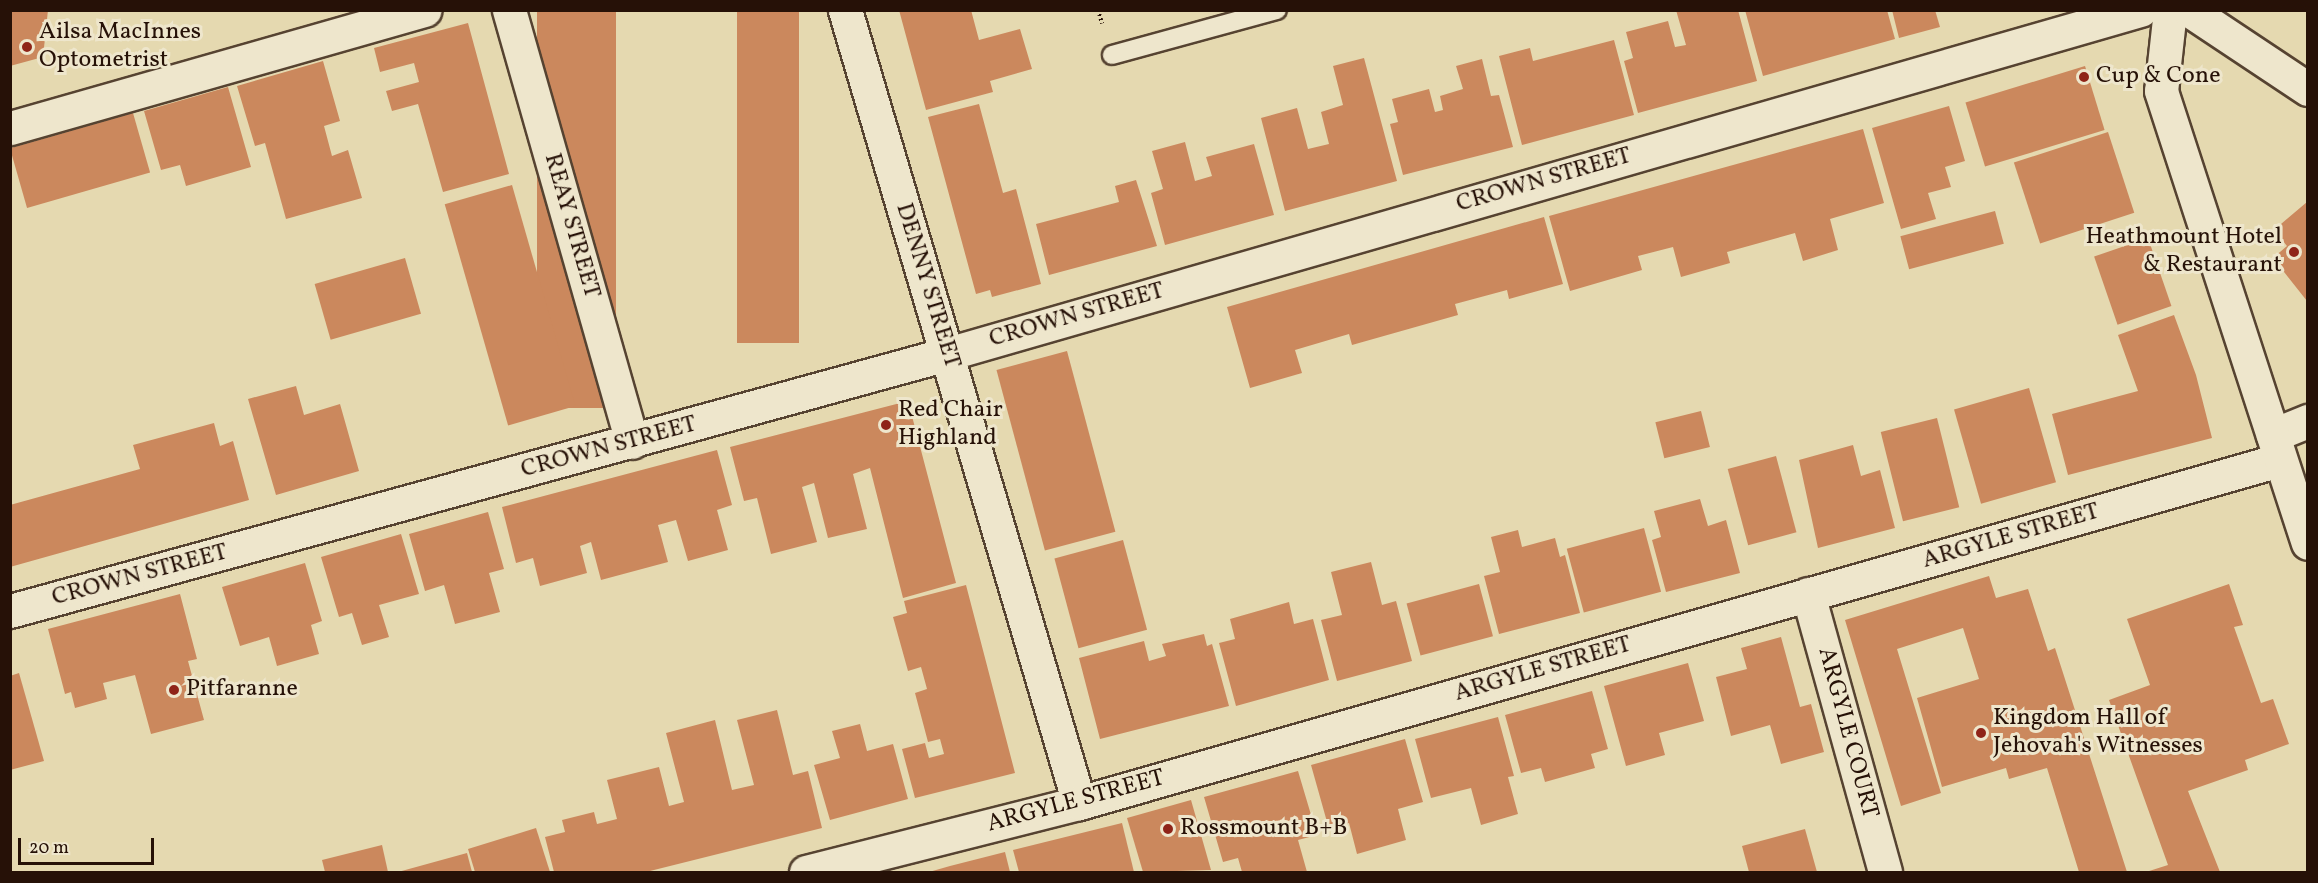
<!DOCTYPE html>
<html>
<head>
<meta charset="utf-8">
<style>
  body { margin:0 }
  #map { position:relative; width:2318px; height:883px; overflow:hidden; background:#e5d9b0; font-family:Vollkorn,serif }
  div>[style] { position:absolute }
  .building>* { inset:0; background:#cb885d; transform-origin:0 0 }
  .path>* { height:4px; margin-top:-2px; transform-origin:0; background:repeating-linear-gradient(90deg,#261107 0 1.5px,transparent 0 4.5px) }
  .roads { filter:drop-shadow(2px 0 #564331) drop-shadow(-2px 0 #564331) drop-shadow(0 2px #564331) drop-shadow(0 -2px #564331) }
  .service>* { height:18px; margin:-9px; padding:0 9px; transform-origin:9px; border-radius:9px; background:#eee6cc }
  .minor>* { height:33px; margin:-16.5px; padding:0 16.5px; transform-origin:16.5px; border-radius:16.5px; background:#eee6cc }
  .tertiary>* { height:33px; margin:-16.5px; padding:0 16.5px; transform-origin:16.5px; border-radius:16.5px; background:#eee6cc }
  .dots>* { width:16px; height:16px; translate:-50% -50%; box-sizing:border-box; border:3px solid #eee6cc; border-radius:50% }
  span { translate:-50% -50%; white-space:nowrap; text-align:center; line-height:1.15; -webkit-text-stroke:6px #eee6cc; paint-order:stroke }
  .poi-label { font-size:24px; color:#261107 }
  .left { translate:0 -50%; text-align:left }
  .right { translate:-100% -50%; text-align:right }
  .street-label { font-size:24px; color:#261107 }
  .frame { position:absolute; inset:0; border:12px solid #261107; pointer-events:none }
  .scale { position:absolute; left:18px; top:838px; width:136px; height:27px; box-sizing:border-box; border:3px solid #261107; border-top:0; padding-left:8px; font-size:18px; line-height:21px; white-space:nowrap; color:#261107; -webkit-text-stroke:4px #eee6cc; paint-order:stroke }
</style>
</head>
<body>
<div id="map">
  <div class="building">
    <i style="clip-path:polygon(10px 10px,48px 10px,43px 57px,10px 66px)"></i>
    <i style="left:537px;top:10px;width:79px;height:398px"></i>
    <i style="left:737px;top:10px;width:62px;height:333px"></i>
    <i style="clip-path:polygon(899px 10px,971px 10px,979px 40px,1020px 29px,1032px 69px,990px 81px,993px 92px,926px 110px)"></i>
    <i style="clip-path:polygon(1676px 10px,1738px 10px,1757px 81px,1638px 113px,1624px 61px,1633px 58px,1626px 32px,1668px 21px,1675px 47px,1686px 45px)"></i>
    <i style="clip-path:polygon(1745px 10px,1887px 10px,1895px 39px,1763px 76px)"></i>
    <i style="clip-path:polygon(1892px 10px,1935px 10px,1940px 27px,1899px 38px)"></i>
    <i style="clip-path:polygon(468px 23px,509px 174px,443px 192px,418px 104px,392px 111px,386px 91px,419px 82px,414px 63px,380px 72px,374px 48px)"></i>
    <i style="clip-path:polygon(1614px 40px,1634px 115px,1522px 145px,1499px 56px,1530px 48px,1533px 61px)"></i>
    <i style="clip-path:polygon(1364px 58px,1397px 181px,1285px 211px,1261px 118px,1297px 108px,1308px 149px,1329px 144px,1321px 112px,1343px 105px,1333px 66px)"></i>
    <i style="clip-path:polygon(1482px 59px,1491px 96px,1499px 95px,1513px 147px,1403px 175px,1390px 124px,1398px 122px,1392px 99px,1429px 89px,1435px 112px,1443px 110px,1440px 96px,1463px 89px,1456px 66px)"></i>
    <i style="clip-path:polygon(323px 61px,340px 121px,324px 126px,332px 156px,348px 150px,362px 198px,286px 219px,265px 143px,255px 146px,237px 86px)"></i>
    <i style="left:2085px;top:66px;width:67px;height:125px;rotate:73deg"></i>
    <i style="clip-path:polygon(228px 87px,251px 167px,186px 186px,180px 165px,161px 170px,144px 111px)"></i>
    <i style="clip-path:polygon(979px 104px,1003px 193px,1016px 189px,1041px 284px,992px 297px,990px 290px,976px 294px,928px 117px)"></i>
    <i style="clip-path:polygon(1949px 106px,1965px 161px,1945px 167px,1951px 187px,1928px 193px,1936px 219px,1901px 229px,1872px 128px)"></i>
    <i style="left:133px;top:113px;width:62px;height:128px;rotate:74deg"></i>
    <i style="clip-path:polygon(1863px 129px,1884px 203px,1830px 219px,1838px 250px,1803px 261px,1795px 233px,1727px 252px,1730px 263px,1681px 277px,1673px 247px,1638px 256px,1642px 270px,1570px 291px,1549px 216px)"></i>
    <i style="left:2108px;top:132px;width:85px;height:99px;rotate:72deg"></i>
    <i style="clip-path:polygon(1185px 142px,1195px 181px,1212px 176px,1206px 157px,1254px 144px,1274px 215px,1165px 245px,1151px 193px,1163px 189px,1152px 151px)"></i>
    <i style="clip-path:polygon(1136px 180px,1157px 246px,1049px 275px,1036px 224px,1119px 202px,1115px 186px)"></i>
    <i style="left:512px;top:185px;width:230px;height:70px;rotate:74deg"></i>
    <i style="clip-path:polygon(2307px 202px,2307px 301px,2273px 258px,2287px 246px,2274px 230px)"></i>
    <i style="left:1995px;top:211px;width:34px;height:98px;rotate:75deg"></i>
    <i style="clip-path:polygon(1544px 217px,1563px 284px,1509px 299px,1507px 290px,1455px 304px,1458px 315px,1352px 345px,1349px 334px,1295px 350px,1302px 373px,1250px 388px,1227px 307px)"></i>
    <i style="left:2148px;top:238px;width:72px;height:57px;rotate:71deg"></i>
    <i style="left:405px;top:258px;width:58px;height:94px;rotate:74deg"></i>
    <i style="clip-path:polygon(2174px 315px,2196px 375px,2212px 438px,2068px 475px,2052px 414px,2138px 391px,2118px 335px)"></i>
    <i style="left:1067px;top:351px;width:187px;height:73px;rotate:75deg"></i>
    <i style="clip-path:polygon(296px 386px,304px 415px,340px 404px,359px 471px,276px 495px,248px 399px)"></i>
    <i style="left:2029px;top:388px;width:98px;height:78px;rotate:74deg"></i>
    <i style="clip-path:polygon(908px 401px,956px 583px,903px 598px,870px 468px,853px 474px,867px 529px,828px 538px,814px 483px,802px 487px,817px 542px,771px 554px,757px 498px,744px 501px,730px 447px)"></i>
    <i style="left:1701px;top:411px;width:37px;height:47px;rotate:76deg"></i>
    <i style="left:1937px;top:418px;width:92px;height:58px;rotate:76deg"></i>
    <i style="clip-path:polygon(214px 423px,220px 446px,233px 441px,249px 500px,10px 567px,10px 505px,140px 469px,133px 445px)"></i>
    <i style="clip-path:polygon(1853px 445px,1861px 476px,1880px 470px,1895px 528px,1818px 548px,1799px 460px)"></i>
    <i style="clip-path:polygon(717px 450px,732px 505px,717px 510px,728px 550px,688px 561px,676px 520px,658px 525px,668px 562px,601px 580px,591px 542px,580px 546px,587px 573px,540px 586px,533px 558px,516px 563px,502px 507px)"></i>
    <i style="left:1776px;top:456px;width:79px;height:50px;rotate:75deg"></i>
    <i style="clip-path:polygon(1700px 499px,1708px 526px,1726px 520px,1740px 573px,1666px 592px,1652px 540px,1661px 537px,1654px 511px)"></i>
    <i style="clip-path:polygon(488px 512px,504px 569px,489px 573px,500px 612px,455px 624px,444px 585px,425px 591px,409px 534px)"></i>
    <i style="left:1644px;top:528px;width:66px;height:80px;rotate:75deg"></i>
    <i style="clip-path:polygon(1518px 530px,1522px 547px,1555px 538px,1560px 557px,1565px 555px,1580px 613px,1499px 634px,1484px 576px,1500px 572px,1491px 537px)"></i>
    <i style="clip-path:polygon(401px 534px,419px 594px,379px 605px,389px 637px,362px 645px,352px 613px,339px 617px,321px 557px)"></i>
    <i style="left:1123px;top:540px;width:93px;height:71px;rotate:75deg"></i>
    <i style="clip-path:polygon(1371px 562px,1382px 605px,1396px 601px,1412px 661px,1337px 681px,1321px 620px,1342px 615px,1331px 572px)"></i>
    <i style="clip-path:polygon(305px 563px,322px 621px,311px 625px,319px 654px,277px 666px,269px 637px,240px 646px,222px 587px)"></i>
    <i style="clip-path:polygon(1989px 576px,1996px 598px,2028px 589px,2048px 651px,2055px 648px,2127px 872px,2079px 872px,2047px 768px,2009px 779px,2006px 768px,1942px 787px,1917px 698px,1979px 679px,1963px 628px,1897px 649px,1941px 793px,1901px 806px,1845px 620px)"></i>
    <i style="left:1479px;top:584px;width:54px;height:75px;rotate:75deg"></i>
    <i style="clip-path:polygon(2229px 584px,2243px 625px,2234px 627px,2261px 703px,2273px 699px,2289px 744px,2245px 760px,2248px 770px,2188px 791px,2220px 872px,2146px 872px,2168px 865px,2109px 700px,2150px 685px,2127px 619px)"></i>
    <i style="clip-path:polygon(966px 585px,1015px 773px,915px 798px,902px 749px,925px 743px,929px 758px,944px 754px,940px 739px,928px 742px,915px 693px,927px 689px,921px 667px,908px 671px,893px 617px,907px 613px,904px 601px)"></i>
    <i style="clip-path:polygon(180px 594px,197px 659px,188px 661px,204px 720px,151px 734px,135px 675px,103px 683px,107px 699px,75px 708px,71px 692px,65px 694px,48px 629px)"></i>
    <i style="clip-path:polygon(1289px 602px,1294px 624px,1313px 619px,1329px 680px,1236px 706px,1219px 643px,1235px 639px,1230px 619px)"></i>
    <i style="clip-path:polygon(1204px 634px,1207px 646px,1212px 644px,1229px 706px,1100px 739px,1079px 658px,1144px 641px,1149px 661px,1166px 656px,1162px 644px)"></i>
    <i style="clip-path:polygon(1781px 637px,1800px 707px,1811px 704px,1824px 752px,1781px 764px,1770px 725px,1731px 736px,1716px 677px,1747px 669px,1741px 648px)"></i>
    <i style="clip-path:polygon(1688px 663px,1704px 721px,1659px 733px,1665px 755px,1626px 766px,1604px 686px)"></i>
    <i style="clip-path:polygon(19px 673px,44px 761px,10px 770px,10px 676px)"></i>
    <i style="clip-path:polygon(1592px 691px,1608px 749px,1591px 754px,1595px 768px,1545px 782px,1541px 768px,1521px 773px,1505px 715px)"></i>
    <i style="clip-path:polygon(777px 710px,793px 775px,808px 771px,822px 828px,646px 872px,554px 872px,545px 837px,565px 832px,562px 820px,594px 812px,597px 824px,617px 819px,607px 780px,659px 767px,669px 806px,684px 802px,666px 733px,715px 720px,732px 790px,754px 785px,737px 720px)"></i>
    <i style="clip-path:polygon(1498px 717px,1514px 776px,1508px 777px,1518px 814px,1481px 825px,1471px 788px,1431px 798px,1415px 739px)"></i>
    <i style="clip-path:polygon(860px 724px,867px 751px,893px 744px,908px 799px,830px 820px,814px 765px,840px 758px,832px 731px)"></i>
    <i style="clip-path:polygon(1405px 739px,1423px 802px,1398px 809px,1406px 840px,1357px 854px,1349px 823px,1329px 829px,1311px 765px)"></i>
    <i style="clip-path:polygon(1298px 771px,1317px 835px,1298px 840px,1307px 872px,1242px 872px,1238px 858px,1223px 862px,1204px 797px)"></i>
    <i style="clip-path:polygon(1191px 800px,1211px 870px,1143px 872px,1127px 818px)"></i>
    <i style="clip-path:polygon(1122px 823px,1134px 872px,1019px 872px,1013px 850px)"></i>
    <i style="clip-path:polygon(536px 828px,550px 872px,475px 872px,468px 849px)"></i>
    <i style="clip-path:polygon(1805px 829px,1817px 872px,1749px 872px,1742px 846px)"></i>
    <i style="clip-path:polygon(382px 845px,388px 872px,325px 872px,322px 860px)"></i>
    <i style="clip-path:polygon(1005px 852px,1010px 872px,929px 872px,950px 866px)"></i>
    <i style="clip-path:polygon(467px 853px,472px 872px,398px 872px)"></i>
  </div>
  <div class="path">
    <i style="left:1098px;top:10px;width:14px;rotate:73deg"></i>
  </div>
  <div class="roads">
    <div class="service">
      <i style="left:1112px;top:55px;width:171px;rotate:-15.3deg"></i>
    </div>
    <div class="minor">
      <i style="left:509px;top:10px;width:449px;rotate:74.1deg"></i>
      <i style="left:845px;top:10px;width:827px;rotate:73.56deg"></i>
      <i style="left:10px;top:128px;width:431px;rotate:-15.9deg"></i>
      <i style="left:2273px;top:435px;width:38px;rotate:-22deg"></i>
      <i style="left:1808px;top:594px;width:288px;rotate:74.5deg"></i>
      <i style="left:10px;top:611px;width:972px;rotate:-15.34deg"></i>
      <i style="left:947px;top:354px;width:1242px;rotate:-16.08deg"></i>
      <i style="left:806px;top:872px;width:282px;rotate:-14.2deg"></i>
      <i style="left:1079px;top:803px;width:1248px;rotate:-15.95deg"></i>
    </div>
    <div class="tertiary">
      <i style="left:2170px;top:10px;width:81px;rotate:96.3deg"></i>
      <i style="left:2161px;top:91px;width:475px;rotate:72deg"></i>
      <i style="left:2189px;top:10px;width:143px;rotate:33.6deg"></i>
    </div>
  </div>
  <div class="dots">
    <i style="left:27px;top:47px;background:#8f2418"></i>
    <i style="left:2084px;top:77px;background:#8f2418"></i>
    <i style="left:2294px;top:252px;background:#8f2418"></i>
    <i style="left:886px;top:425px;background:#8f2418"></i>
    <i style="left:174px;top:690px;background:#8f2418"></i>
    <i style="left:1981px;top:733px;background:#8f2418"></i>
    <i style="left:1168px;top:829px;background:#8f2418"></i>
  </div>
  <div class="poi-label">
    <span class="left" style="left:39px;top:47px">Ailsa MacInnes<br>Optometrist</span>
    <span class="left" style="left:2096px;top:77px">Cup &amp; Cone</span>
    <span class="right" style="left:2282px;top:252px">Heathmount Hotel<br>&amp; Restaurant</span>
    <span class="left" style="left:898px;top:425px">Red Chair<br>Highland</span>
    <span class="left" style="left:186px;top:690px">Pitfaranne</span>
    <span class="left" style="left:1993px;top:733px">Kingdom Hall of<br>Jehovah's Witnesses</span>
    <span class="left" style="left:1180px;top:829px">Rossmount B+B</span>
  </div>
  <div class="street-label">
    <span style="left:1544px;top:181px;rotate:-16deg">CROWN STREET</span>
    <span style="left:571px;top:226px;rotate:74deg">REAY STREET</span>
    <span style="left:927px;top:286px;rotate:73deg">DENNY STREET</span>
    <span style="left:1077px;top:316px;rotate:-16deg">CROWN STREET</span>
    <span style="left:609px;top:448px;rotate:-15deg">CROWN STREET</span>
    <span style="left:2011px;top:537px;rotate:-16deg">ARGYLE STREET</span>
    <span style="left:140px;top:576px;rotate:-15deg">CROWN STREET</span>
    <span style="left:1543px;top:670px;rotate:-16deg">ARGYLE STREET</span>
    <span style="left:1847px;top:733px;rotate:75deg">ARGYLE COURT</span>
    <span style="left:1076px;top:802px;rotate:-15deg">ARGYLE STREET</span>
  </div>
  <div class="frame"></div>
  <div class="scale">20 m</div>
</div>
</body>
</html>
